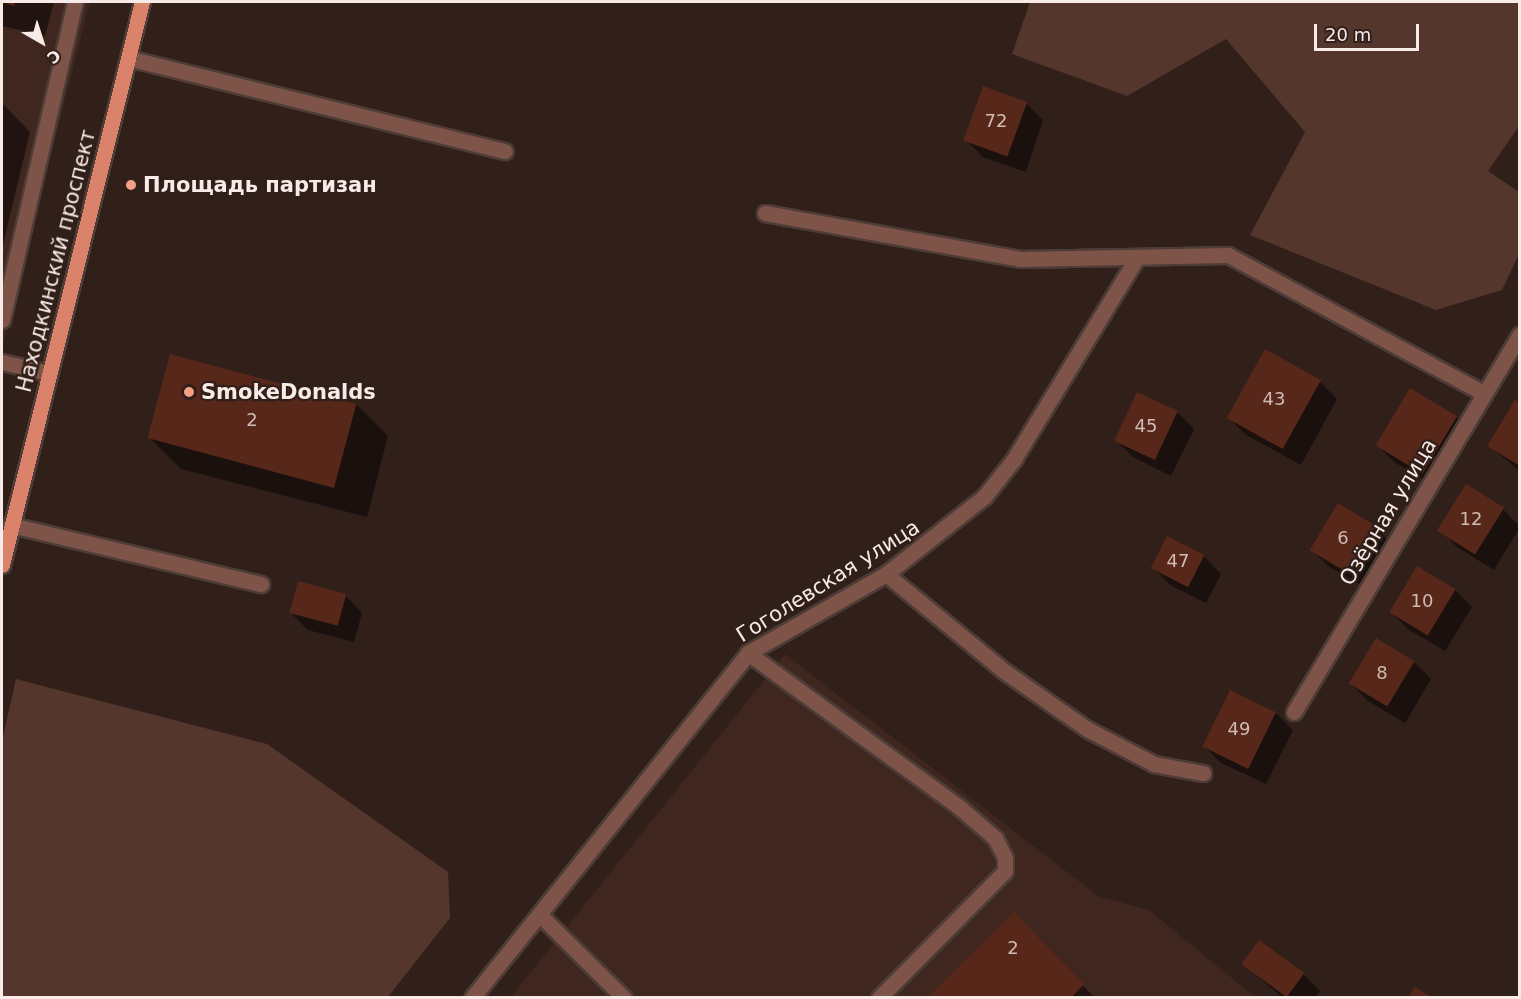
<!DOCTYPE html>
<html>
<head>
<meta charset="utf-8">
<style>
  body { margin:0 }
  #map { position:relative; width:1521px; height:999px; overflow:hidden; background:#311f1a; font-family:"DejaVu Sans",sans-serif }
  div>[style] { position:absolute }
  .built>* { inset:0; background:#3f261f }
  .green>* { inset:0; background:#54362d }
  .shadow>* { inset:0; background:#0007 }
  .building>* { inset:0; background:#57271a; transform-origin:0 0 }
  .roads { filter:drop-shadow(2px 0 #4d3c37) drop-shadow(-2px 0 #4d3c37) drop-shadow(0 2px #4d3c37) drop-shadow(0 -2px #4d3c37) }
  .service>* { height:15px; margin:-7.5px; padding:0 7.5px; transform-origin:7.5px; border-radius:7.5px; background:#7f5448 }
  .minor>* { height:15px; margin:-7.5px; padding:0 7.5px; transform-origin:7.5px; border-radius:7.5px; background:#7f5448 }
  .primary>* { height:15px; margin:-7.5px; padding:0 7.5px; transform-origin:7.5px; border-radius:7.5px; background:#da826a }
  .dots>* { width:16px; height:16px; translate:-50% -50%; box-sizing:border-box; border:3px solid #311f1a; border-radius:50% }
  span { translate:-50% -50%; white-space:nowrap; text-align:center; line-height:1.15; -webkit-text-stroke:4.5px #311f1a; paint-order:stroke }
  .number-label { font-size:18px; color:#d0bab4 }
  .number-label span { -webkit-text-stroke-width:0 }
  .poi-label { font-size:21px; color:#f8ebe7; font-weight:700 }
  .left { translate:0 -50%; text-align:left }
  .street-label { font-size:21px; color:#f8ebe7 }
  .frame { position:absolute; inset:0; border:3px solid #f8ebe7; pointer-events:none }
  .north { position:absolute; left:12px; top:12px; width:60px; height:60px; -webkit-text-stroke:4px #311f1a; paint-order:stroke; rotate:141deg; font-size:16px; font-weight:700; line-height:24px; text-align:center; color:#f8ebe7 }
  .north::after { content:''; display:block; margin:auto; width:21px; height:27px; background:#f8ebe7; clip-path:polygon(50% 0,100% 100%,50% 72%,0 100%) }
  .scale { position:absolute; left:1314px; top:24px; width:105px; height:27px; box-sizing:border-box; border:3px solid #f8ebe7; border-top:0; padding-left:8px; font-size:18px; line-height:21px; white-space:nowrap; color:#f8ebe7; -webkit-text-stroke:4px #311f1a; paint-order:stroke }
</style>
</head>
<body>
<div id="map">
  <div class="built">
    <i style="clip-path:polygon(2px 2px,90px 2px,2px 348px)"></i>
    <i style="clip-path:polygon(785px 654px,1098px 896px,1149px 910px,1255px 997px,510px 998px)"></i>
  </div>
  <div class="green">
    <i style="clip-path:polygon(1030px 2px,1519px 2px,1519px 126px,1488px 171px,1519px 192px,1519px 254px,1502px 290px,1436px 310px,1250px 235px,1305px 132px,1226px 39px,1127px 96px,1012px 54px)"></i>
    <i style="clip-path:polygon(16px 679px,267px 744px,448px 872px,450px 918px,388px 997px,2px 997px,2px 741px)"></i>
  </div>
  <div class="shadow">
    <i style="clip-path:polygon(2px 2px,54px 2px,45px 36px,2px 26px)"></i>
    <i style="clip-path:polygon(2px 103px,30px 132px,2px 249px)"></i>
    <i style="clip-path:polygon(1026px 103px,1043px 120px,1026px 172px,983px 157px,966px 140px)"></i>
    <i style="clip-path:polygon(1265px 351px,1320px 382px,1337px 399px,1301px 465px,1246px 435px,1229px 418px)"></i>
    <i style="clip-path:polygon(356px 404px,388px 436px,367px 517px,181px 469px,149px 437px)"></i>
    <i style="clip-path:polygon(1520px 404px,1520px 471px,1489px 446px)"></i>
    <i style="clip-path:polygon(1177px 412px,1194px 429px,1171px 476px,1133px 457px,1115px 440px)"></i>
    <i style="clip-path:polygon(1456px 417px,1473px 435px,1440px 489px,1394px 462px,1377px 445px)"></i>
    <i style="clip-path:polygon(1503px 509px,1520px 527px,1494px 570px,1457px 547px,1440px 530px)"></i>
    <i style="clip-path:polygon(1375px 527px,1392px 544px,1366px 588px,1328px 566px,1311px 549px)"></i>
    <i style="clip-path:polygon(1204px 556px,1221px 574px,1206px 603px,1170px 585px,1153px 567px)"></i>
    <i style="clip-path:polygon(1455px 590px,1472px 607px,1445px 651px,1408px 629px,1391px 612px)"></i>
    <i style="clip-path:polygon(345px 595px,362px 613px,354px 642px,308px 630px,291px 613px)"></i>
    <i style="clip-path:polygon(1414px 662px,1431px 679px,1405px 723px,1368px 701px,1351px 684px)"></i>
    <i style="clip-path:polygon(1230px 692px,1276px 713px,1293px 730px,1266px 784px,1221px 763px,1204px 746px)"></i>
    <i style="clip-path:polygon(1045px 946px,1095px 998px,930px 998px)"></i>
    <i style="clip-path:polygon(1243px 964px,1303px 974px,1320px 991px,1315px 998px,1283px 998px)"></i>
  </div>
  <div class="building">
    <i style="clip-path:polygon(2px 2px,15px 2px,14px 6px)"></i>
    <i style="left:983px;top:86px;width:47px;height:58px;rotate:20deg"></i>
    <i style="left:1265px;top:349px;width:64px;height:79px;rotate:29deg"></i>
    <i style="left:170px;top:354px;width:193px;height:87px;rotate:15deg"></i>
    <i style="left:1410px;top:388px;width:55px;height:67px;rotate:31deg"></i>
    <i style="left:1137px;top:392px;width:45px;height:54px;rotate:25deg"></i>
    <i style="clip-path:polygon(1515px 400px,1520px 403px,1520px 466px,1487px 446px)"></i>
    <i style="left:1466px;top:484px;width:45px;height:55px;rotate:32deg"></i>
    <i style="left:1338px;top:503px;width:44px;height:55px;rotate:31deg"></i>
    <i style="left:1167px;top:536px;width:42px;height:36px;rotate:27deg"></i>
    <i style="left:1417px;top:566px;width:45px;height:54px;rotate:31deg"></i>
    <i style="left:298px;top:581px;width:50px;height:33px;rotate:15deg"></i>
    <i style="left:1376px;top:638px;width:45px;height:53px;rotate:31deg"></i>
    <i style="left:1230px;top:690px;width:51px;height:63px;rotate:26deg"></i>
    <i style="clip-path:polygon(1014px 912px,1084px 984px,1071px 998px,927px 998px)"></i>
    <i style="left:1259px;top:940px;width:56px;height:30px;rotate:36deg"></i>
    <i style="clip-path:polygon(1414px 987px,1434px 998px,1408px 998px)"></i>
  </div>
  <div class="roads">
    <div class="service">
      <i style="left:128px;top:58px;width:388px;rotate:13.9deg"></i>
      <i style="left:2px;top:320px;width:326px;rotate:-77.1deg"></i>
      <i style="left:2px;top:362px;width:48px;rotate:13.2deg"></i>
      <i style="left:11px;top:525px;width:257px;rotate:13.3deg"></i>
      <i style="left:886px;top:574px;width:153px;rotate:39.4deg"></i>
      <i style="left:1004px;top:671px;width:101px;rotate:34.9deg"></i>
      <i style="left:1087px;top:729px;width:76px;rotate:27.6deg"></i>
      <i style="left:1154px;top:764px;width:50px;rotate:10.4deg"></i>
      <i style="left:748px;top:653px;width:261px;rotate:36.1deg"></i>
      <i style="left:959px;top:807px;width:48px;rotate:40.7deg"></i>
      <i style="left:995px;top:838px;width:22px;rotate:63deg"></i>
      <i style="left:1005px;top:858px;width:13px;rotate:90deg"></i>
      <i style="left:1005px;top:871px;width:179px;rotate:134.8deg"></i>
      <i style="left:540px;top:915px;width:118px;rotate:44.7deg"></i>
    </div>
    <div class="minor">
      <i style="left:765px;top:213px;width:259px;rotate:10.2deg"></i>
      <i style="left:1020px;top:259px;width:208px;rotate:-1.1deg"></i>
      <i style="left:1228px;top:255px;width:290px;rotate:28.4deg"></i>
      <i style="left:1294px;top:712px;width:440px;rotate:-59.1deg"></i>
      <i style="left:472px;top:998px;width:442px;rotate:-51.3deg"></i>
      <i style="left:748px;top:653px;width:159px;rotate:-29.8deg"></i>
      <i style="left:886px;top:574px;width:125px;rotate:-38.2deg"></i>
      <i style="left:984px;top:497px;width:48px;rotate:-51.7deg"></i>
      <i style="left:1014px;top:459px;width:234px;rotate:-58.6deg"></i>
    </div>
    <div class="primary">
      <i style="left:2px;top:565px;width:580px;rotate:-76.04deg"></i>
    </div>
  </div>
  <div class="dots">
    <i style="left:131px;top:185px;background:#f49e87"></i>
    <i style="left:189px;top:392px;background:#f49e87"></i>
  </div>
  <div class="number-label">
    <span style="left:996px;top:121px">72</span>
    <span style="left:1274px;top:399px">43</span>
    <span style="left:252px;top:420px">2</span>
    <span style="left:1146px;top:426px">45</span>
    <span style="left:1471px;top:519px">12</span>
    <span style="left:1343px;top:538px">6</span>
    <span style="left:1178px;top:561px">47</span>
    <span style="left:1422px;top:601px">10</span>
    <span style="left:1382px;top:673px">8</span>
    <span style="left:1239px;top:729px">49</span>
    <span style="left:1013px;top:948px">2</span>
  </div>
  <div class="poi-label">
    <span class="left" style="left:143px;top:185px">Площадь партизан</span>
    <span class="left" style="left:201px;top:392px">SmokeDonalds</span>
  </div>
  <div class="street-label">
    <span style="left:56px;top:261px;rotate:-76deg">Находкинский проспект</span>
    <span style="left:1388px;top:512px;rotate:-59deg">Озёрная улица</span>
    <span style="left:828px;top:581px;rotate:-32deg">Гоголевская улица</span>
  </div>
  <div class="frame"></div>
  <div class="north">С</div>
  <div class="scale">20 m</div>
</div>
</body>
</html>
